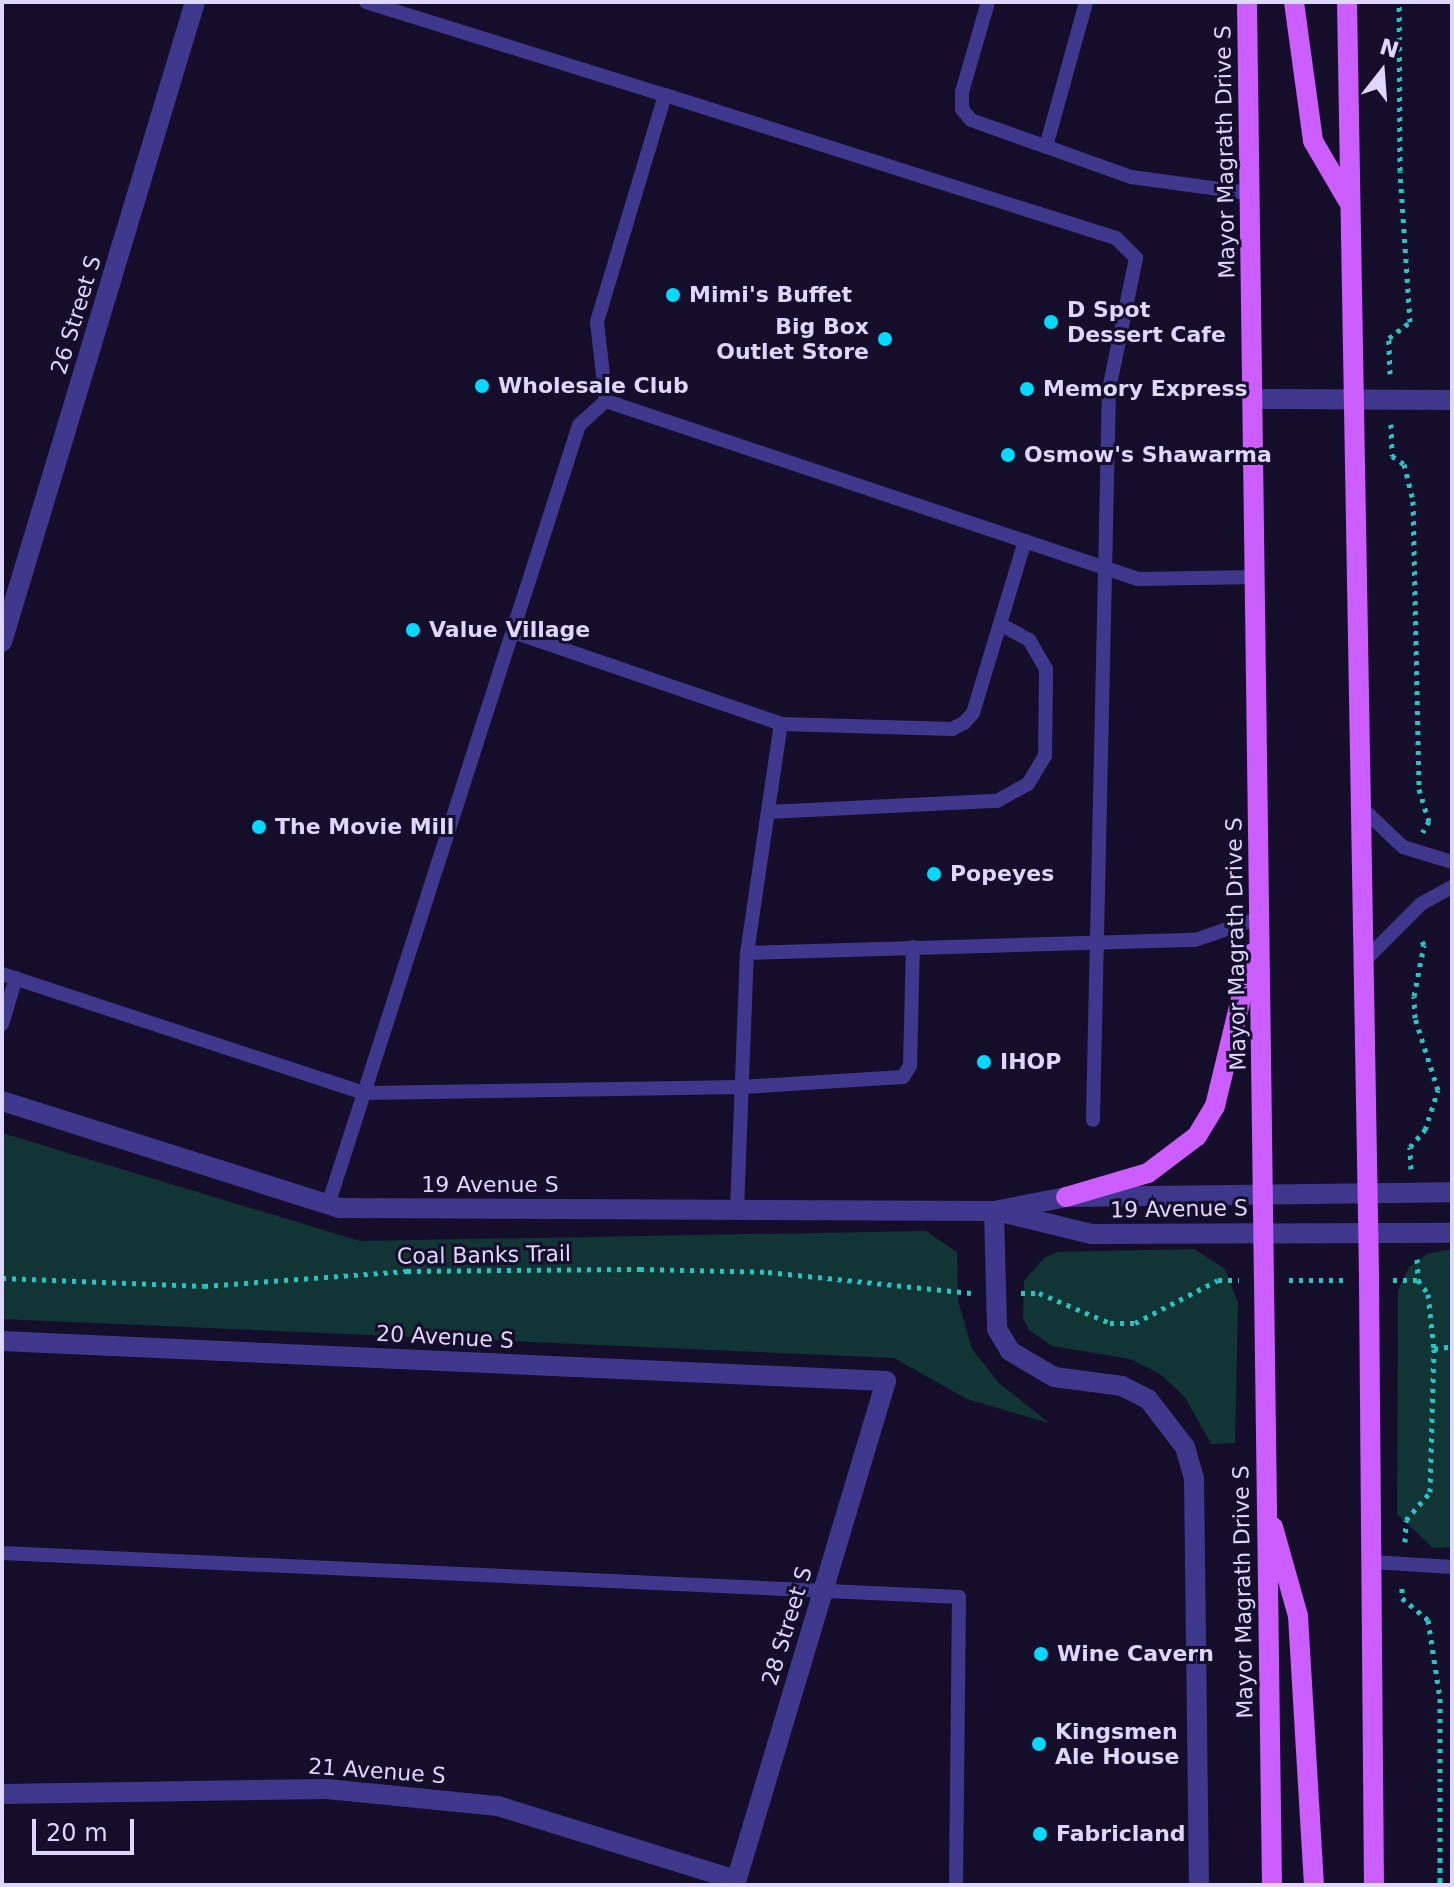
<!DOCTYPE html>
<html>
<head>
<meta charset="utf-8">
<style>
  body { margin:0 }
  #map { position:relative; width:1454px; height:1887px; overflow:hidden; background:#150e2a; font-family:"DejaVu Sans",sans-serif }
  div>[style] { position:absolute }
  .green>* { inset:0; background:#113434 }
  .path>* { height:5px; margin-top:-2.5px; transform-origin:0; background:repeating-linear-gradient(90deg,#28c3c2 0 4px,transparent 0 10px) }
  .lane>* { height:14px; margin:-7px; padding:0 7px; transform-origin:7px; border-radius:7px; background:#3f378c }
  .street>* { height:20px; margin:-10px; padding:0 10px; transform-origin:10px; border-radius:10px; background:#3f378c }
  .primary>* { height:20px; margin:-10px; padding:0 10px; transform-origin:10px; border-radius:10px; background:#cc5eff }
  .dots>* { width:22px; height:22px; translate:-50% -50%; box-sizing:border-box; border:4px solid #150e2a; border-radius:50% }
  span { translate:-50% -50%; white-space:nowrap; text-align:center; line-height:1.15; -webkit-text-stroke:6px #150e2a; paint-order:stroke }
  .street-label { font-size:22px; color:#ded7ff }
  .poi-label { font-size:22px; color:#ded7ff; font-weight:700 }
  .left { translate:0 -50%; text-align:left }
  .right { translate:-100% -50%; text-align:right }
  .frame { position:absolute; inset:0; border:4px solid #ded7ff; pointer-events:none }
  .north { position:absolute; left:1342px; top:32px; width:80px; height:80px; -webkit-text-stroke:6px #150e2a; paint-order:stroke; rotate:17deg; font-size:22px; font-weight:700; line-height:32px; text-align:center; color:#ded7ff }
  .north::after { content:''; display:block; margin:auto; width:28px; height:36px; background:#ded7ff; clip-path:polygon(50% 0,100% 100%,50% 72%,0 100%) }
  .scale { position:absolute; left:32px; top:1819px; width:102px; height:36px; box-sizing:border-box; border:4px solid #ded7ff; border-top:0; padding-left:10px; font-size:24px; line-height:28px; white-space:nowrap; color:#ded7ff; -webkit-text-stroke:6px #150e2a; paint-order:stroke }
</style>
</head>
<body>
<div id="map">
  <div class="green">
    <i style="clip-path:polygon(2px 1133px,360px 1241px,926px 1231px,957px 1252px,958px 1300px,972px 1349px,999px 1383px,1049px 1423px,967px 1399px,894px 1358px,2px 1319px)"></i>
    <i style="clip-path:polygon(1194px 1249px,1225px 1269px,1238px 1303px,1235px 1443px,1211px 1444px,1185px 1397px,1160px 1374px,1130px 1359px,1052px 1346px,1029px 1330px,1023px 1318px,1024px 1281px,1044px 1258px,1057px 1252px)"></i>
    <i style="clip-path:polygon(1452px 1249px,1452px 1547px,1433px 1548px,1397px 1514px,1398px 1290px,1409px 1267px,1427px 1254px)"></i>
  </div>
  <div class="path">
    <i style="left:1390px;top:374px;width:36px;rotate:-92deg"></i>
    <i style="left:1389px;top:338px;width:26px;rotate:-37deg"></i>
    <i style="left:1410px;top:322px;width:151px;rotate:-93.8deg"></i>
    <i style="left:1400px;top:171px;width:169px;rotate:-90.3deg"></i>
    <i style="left:1391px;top:424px;width:32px;rotate:88deg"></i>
    <i style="left:1392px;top:456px;width:14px;rotate:34deg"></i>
    <i style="left:1404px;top:464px;width:38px;rotate:76deg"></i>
    <i style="left:1413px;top:501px;width:288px;rotate:88.8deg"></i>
    <i style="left:1419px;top:789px;width:34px;rotate:73deg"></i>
    <i style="left:1429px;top:821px;width:13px;rotate:119deg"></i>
    <i style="left:1411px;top:1169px;width:22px;rotate:-93deg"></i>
    <i style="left:1410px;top:1147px;width:23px;rotate:-49deg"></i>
    <i style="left:1425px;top:1130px;width:42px;rotate:-72deg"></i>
    <i style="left:1438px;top:1090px;width:76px;rotate:-107.7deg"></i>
    <i style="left:1415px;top:1018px;width:22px;rotate:-93deg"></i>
    <i style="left:1414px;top:996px;width:52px;rotate:-78.9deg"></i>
    <i style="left:1424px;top:945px;width:9px;rotate:-117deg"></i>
    <i style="left:1417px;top:1259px;width:21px;rotate:87deg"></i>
    <i style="left:2px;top:1278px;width:202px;rotate:2.3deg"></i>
    <i style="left:204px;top:1286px;width:204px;rotate:-4.2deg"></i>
    <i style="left:407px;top:1271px;width:233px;rotate:-0.5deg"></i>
    <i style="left:640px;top:1269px;width:128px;rotate:1.3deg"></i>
    <i style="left:768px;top:1272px;width:204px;rotate:5.9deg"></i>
    <i style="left:1289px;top:1280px;width:54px"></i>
    <i style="left:1393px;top:1280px;width:25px"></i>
    <i style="left:1418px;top:1280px;width:17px;rotate:54deg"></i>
    <i style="left:1428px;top:1294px;width:55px;rotate:83.8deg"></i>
    <i style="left:1434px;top:1349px;width:18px;rotate:-9deg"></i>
    <i style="left:1021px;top:1293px;width:18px"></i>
    <i style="left:1039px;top:1293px;width:77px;rotate:22.9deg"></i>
    <i style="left:1110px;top:1323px;width:25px"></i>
    <i style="left:1135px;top:1323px;width:93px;rotate:-27.4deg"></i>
    <i style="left:1218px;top:1280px;width:21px"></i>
    <i style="left:1405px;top:1542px;width:22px;rotate:-87deg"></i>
    <i style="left:1406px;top:1520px;width:37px;rotate:-49deg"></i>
    <i style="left:1430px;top:1492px;width:143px;rotate:-88.4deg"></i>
    <i style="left:1402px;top:1588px;width:10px;rotate:90deg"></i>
    <i style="left:1402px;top:1598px;width:34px;rotate:40deg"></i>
    <i style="left:1428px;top:1620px;width:79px;rotate:81.3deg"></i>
    <i style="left:1440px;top:1698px;width:187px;rotate:90deg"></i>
  </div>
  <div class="lane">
    <i style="left:366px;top:2px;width:313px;rotate:17.3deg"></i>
    <i style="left:665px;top:95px;width:237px;rotate:106.7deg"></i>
    <i style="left:597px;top:322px;width:80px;rotate:83.5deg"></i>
    <i style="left:606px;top:401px;width:561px;rotate:18.5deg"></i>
    <i style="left:1138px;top:579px;width:117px;rotate:-1deg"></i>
    <i style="left:988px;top:2px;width:94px;rotate:106.1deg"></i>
    <i style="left:962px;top:92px;width:17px;rotate:90deg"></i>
    <i style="left:962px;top:109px;width:14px;rotate:51deg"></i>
    <i style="left:971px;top:120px;width:170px;rotate:19.6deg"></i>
    <i style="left:1131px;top:177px;width:119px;rotate:7.7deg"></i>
    <i style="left:665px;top:95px;width:473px;rotate:17.6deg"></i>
    <i style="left:1116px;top:238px;width:28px;rotate:45deg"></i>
    <i style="left:1136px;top:258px;width:135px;rotate:101.6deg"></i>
    <i style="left:1109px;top:390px;width:730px;rotate:91.26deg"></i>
    <i style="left:1047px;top:143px;width:146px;rotate:-74.5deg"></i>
    <i style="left:513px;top:632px;width:283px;rotate:18.9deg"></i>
    <i style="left:1361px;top:807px;width:58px;rotate:43.6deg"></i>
    <i style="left:1403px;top:847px;width:51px;rotate:17deg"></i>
    <i style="left:768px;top:812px;width:229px;rotate:-2.8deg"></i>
    <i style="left:997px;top:801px;width:35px;rotate:-29deg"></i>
    <i style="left:1028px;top:784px;width:33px;rotate:-59deg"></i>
    <i style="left:1045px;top:756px;width:87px;rotate:-89.3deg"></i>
    <i style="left:1046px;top:669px;width:34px;rotate:-120deg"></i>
    <i style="left:1029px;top:640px;width:33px;rotate:-151deg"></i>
    <i style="left:747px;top:953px;width:448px;rotate:-1.7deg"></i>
    <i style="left:1195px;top:940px;width:68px;rotate:-19deg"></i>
    <i style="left:1364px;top:961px;width:81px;rotate:-45deg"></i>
    <i style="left:1421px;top:904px;width:35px;rotate:-29deg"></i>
    <i style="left:2px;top:974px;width:381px;rotate:18.2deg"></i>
    <i style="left:364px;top:1093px;width:378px;rotate:-0.9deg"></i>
    <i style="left:742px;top:1087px;width:161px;rotate:-3.6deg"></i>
    <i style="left:903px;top:1077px;width:13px;rotate:-58deg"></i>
    <i style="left:910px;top:1066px;width:119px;rotate:-88.6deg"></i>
    <i style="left:2px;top:1024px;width:48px;rotate:-73.1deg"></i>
    <i style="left:328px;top:1205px;width:819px;rotate:-72.16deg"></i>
    <i style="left:579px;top:425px;width:36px;rotate:-42deg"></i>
    <i style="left:737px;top:1210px;width:257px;rotate:-87.8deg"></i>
    <i style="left:747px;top:953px;width:232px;rotate:-81.6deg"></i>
    <i style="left:781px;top:724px;width:171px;rotate:1.7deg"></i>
    <i style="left:952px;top:729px;width:13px;rotate:-27deg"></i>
    <i style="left:964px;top:723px;width:13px;rotate:-48deg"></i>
    <i style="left:973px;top:713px;width:180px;rotate:-73.2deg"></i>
    <i style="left:2px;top:1553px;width:958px;rotate:2.63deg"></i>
    <i style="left:959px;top:1597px;width:288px;rotate:90.6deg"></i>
    <i style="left:1373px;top:1562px;width:79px;rotate:3.6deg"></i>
  </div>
  <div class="street">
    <i style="left:1252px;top:399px;width:200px;rotate:0.3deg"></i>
    <i style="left:2px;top:642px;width:668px;rotate:-73.22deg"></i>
    <i style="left:2px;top:1101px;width:355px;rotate:17.6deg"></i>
    <i style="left:340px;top:1208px;width:654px;rotate:0.26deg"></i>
    <i style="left:994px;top:1211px;width:73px;rotate:-11deg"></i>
    <i style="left:1066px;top:1197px;width:386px;rotate:-0.7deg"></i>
    <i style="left:994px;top:1211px;width:118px;rotate:88.5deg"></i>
    <i style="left:997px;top:1329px;width:26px;rotate:59deg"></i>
    <i style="left:1010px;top:1351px;width:51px;rotate:30.6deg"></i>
    <i style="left:1054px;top:1377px;width:69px;rotate:7.5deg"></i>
    <i style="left:1122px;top:1386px;width:29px;rotate:27deg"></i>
    <i style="left:1148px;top:1399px;width:61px;rotate:52.4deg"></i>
    <i style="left:1185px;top:1447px;width:32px;rotate:74deg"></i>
    <i style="left:1194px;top:1478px;width:407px;rotate:89.3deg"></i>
    <i style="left:1001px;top:1212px;width:93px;rotate:13.7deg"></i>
    <i style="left:1091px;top:1234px;width:361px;rotate:-0.2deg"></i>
    <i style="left:2px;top:1341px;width:885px;rotate:2.59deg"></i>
    <i style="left:886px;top:1381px;width:526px;rotate:106.68deg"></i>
    <i style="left:2px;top:1794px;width:325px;rotate:-0.9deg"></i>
    <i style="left:327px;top:1789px;width:172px;rotate:5.7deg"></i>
    <i style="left:498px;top:1806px;width:249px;rotate:17.3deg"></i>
  </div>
  <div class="primary">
    <i style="left:1247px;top:2px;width:1883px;rotate:89.24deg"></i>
    <i style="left:1294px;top:2px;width:140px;rotate:82.2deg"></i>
    <i style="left:1313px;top:141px;width:69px;rotate:59.7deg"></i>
    <i style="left:1347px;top:2px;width:1278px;rotate:89.01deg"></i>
    <i style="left:1369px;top:1280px;width:605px;rotate:89.53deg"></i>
    <i style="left:1066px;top:1197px;width:85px;rotate:-16.3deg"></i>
    <i style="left:1148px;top:1173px;width:61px;rotate:-37.1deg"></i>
    <i style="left:1197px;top:1136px;width:35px;rotate:-59deg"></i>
    <i style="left:1215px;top:1106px;width:157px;rotate:-76.4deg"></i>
    <i style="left:1273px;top:1527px;width:92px;rotate:74.3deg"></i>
    <i style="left:1298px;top:1616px;width:269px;rotate:86.6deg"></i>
  </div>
  <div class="dots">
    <i style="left:673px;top:295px;background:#03d8ff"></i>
    <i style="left:1051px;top:322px;background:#03d8ff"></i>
    <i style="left:885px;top:339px;background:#03d8ff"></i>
    <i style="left:482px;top:386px;background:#03d8ff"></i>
    <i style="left:1027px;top:389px;background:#03d8ff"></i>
    <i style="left:1008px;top:455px;background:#03d8ff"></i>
    <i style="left:413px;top:630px;background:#03d8ff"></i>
    <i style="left:259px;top:827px;background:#03d8ff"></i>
    <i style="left:934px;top:874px;background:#03d8ff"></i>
    <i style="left:984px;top:1062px;background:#03d8ff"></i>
    <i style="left:1041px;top:1654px;background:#03d8ff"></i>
    <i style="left:1039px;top:1744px;background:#03d8ff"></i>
    <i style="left:1040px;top:1834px;background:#03d8ff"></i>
  </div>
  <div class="street-label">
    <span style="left:1225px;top:152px;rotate:-91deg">Mayor Magrath Drive S</span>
    <span style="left:76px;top:315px;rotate:-73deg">26 Street S</span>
    <span style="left:1236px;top:944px;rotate:-91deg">Mayor Magrath Drive S</span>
    <span style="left:490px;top:1185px">19 Avenue S</span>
    <span style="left:1179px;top:1209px;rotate:-1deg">19 Avenue S</span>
    <span style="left:484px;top:1255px;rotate:-1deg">Coal Banks Trail</span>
    <span style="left:445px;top:1337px;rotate:3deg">20 Avenue S</span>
    <span style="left:1243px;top:1592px;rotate:-91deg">Mayor Magrath Drive S</span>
    <span style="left:787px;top:1626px;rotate:-73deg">28 Street S</span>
    <span style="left:377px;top:1771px;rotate:4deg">21 Avenue S</span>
  </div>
  <div class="poi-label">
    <span class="left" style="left:689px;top:295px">Mimi's Buffet</span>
    <span class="left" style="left:1067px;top:322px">D Spot<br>Dessert Cafe</span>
    <span class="right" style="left:869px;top:339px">Big Box<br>Outlet Store</span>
    <span class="left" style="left:498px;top:386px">Wholesale Club</span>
    <span class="left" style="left:1043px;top:389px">Memory Express</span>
    <span class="left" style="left:1024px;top:455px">Osmow's Shawarma</span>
    <span class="left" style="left:429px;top:630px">Value Village</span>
    <span class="left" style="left:275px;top:827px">The Movie Mill</span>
    <span class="left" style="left:950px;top:874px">Popeyes</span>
    <span class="left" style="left:1000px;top:1062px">IHOP</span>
    <span class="left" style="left:1057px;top:1654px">Wine Cavern</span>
    <span class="left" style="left:1055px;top:1744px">Kingsmen<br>Ale House</span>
    <span class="left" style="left:1056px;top:1834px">Fabricland</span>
  </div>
  <div class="frame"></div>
  <div class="north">N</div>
  <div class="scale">20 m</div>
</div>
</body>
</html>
